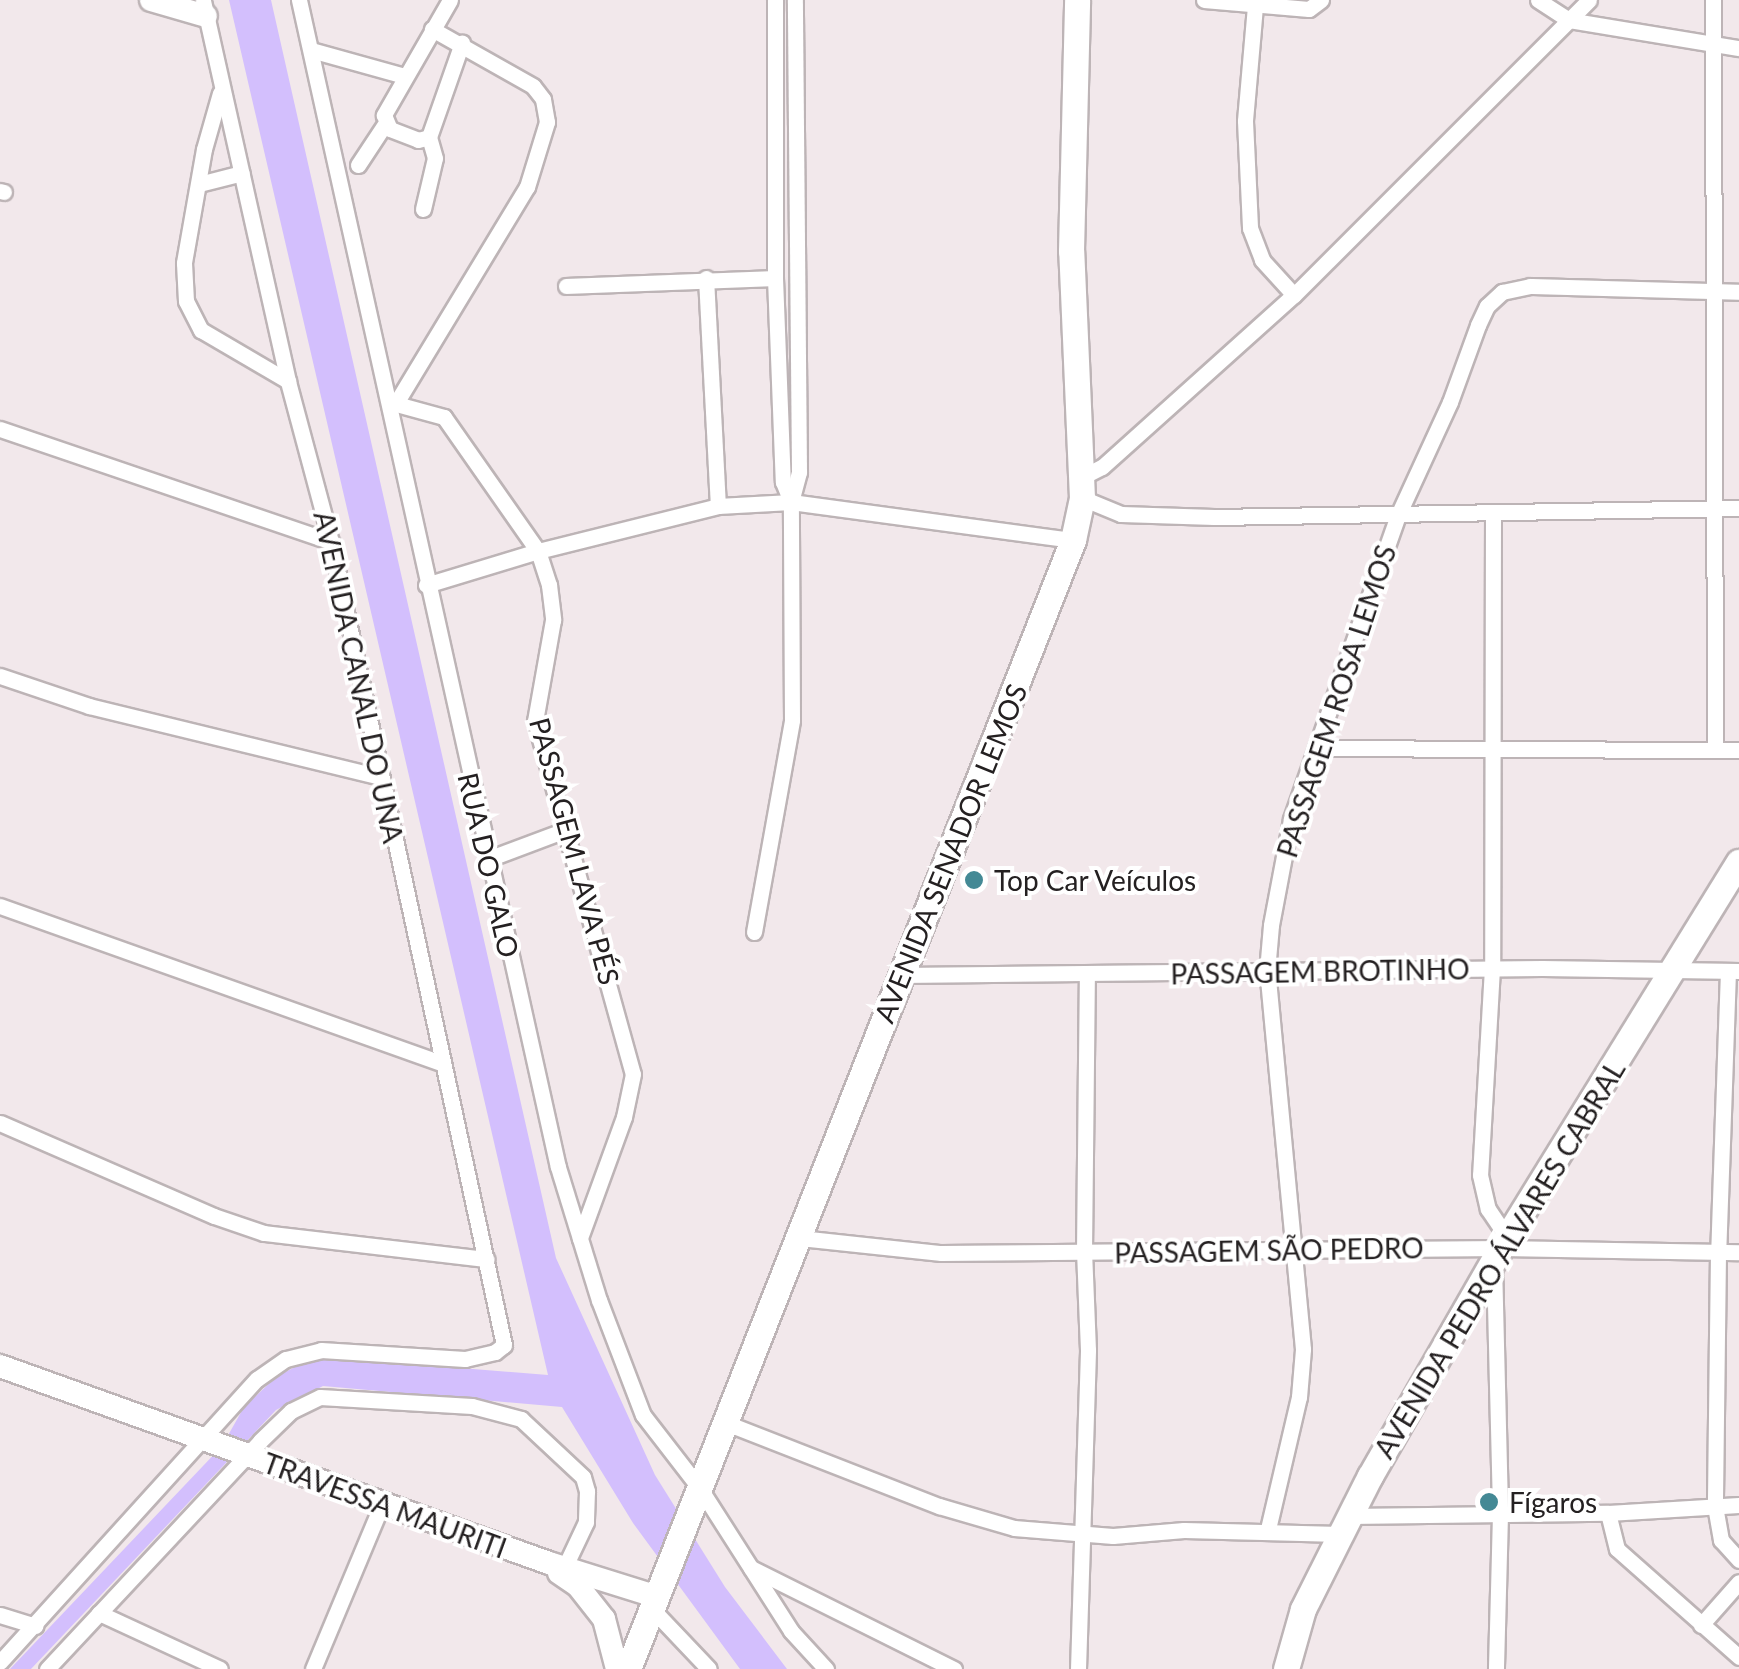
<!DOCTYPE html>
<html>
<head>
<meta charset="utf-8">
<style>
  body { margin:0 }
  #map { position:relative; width:1739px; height:1669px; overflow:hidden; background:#f2e8eb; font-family:Lato,sans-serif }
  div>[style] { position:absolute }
  .water>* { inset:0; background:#d3bffd }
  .roads { filter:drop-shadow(2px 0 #bdb4b6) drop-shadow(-2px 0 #bdb4b6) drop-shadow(0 2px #bdb4b6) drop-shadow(0 -2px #bdb4b6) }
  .street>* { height:15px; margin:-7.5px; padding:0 7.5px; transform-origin:7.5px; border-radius:7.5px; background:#fff }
  .secondary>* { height:22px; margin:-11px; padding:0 11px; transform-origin:11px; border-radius:11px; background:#fff }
  .primary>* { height:25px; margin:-12.5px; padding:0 12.5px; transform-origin:12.5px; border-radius:12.5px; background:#fff }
  .dots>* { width:28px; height:28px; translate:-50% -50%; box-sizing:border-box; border:5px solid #fff; border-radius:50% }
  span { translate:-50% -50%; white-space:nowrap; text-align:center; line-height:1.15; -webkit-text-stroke:8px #fff; paint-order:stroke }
  .street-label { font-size:28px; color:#242021 }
  .poi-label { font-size:28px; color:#242021 }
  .left { translate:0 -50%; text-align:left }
</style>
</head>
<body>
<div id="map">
  <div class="water">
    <i style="clip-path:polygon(229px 0,271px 0,556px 1258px,655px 1475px,725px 1587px,787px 1669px,740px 1669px,633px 1523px,562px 1407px,323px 1386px,276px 1410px,31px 1669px,10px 1669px,222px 1446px,244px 1407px,276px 1377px,310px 1359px,337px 1358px,548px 1375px)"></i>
  </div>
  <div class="roads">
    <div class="street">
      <i style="left:299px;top:0;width:1195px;rotate:77.49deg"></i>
      <i style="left:558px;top:1167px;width:139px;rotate:72.9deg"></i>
      <i style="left:599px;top:1300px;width:123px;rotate:69.1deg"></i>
      <i style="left:643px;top:1415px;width:95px;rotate:52.3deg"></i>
      <i style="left:701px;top:1490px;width:167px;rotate:57.4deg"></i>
      <i style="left:791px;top:1631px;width:52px;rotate:47.4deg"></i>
      <i style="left:450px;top:0;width:133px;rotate:119.9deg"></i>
      <i style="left:384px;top:115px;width:15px;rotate:67deg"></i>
      <i style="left:390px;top:129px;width:30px;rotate:21deg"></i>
      <i style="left:418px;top:140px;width:11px;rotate:-15deg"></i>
      <i style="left:429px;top:137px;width:100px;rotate:-70.7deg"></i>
      <i style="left:775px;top:0;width:278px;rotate:90deg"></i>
      <i style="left:775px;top:278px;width:204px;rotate:87.8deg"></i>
      <i style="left:783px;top:482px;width:22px;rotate:68deg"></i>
      <i style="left:1204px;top:0;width:105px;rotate:4.9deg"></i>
      <i style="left:1309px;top:9px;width:15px;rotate:-37deg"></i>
      <i style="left:1538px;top:0;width:37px;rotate:33deg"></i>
      <i style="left:1569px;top:20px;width:172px;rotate:9.4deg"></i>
      <i style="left:1713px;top:0;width:749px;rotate:89.85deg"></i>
      <i style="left:1255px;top:6px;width:115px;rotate:95deg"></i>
      <i style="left:1245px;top:121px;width:107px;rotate:87.3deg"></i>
      <i style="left:1250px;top:228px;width:34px;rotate:69deg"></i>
      <i style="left:1262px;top:260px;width:47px;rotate:47.6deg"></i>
      <i style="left:311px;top:50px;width:98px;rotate:15.5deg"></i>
      <i style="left:220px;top:93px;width:58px;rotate:105.9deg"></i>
      <i style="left:204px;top:149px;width:116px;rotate:100deg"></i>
      <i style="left:184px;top:263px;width:38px;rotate:87deg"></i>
      <i style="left:186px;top:301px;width:33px;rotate:63deg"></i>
      <i style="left:201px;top:330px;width:101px;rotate:30.4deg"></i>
      <i style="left:358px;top:165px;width:49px;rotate:-56.6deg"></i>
      <i style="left:199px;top:184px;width:44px;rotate:-14.3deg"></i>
      <i style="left:0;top:191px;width:4px;rotate:14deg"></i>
      <i style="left:423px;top:209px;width:52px;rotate:-76.8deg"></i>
      <i style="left:435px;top:158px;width:22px;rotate:-106deg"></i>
      <i style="left:706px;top:278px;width:228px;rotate:87deg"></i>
      <i style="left:566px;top:286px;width:209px;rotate:-2.2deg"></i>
      <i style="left:389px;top:402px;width:57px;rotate:15.3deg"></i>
      <i style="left:444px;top:417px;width:164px;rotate:55deg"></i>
      <i style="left:538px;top:551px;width:36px;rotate:72deg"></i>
      <i style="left:549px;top:585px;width:35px;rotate:83deg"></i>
      <i style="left:553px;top:620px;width:103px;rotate:100.1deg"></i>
      <i style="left:535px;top:721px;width:366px;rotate:74.5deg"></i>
      <i style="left:633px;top:1074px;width:44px;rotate:101.8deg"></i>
      <i style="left:624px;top:1117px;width:129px;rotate:110deg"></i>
      <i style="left:396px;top:403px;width:253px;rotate:-58.8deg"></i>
      <i style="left:527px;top:187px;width:68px;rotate:-72.9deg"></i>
      <i style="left:547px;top:122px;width:23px;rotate:-100deg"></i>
      <i style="left:543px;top:99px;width:16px;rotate:-128deg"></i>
      <i style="left:533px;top:86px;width:116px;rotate:-150.6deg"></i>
      <i style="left:0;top:429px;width:350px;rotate:18.8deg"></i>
      <i style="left:1082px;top:477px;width:22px;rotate:-27deg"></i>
      <i style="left:1102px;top:467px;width:258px;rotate:-41.9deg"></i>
      <i style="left:1294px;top:295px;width:417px;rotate:-45deg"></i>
      <i style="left:1082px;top:498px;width:42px;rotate:22.3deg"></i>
      <i style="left:1121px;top:514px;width:93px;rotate:1.8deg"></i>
      <i style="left:1214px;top:517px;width:525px;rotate:-0.98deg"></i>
      <i style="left:1493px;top:514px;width:454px;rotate:90.1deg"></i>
      <i style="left:1492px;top:968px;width:207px;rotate:93.3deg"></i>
      <i style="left:1480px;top:1175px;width:35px;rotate:77deg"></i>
      <i style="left:1488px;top:1209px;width:34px;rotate:56deg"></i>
      <i style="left:426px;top:585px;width:117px;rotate:-16.9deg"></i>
      <i style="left:538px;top:551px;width:186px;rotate:-14deg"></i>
      <i style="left:718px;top:506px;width:73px;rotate:-3.1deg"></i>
      <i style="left:791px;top:502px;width:285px;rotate:7.7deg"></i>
      <i style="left:0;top:676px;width:94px;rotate:18.6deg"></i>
      <i style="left:89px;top:706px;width:301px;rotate:13.7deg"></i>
      <i style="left:1316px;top:748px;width:423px;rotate:0.3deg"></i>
      <i style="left:488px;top:859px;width:85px;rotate:-20.6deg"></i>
      <i style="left:0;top:906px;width:470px;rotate:19.6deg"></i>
      <i style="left:754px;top:932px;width:215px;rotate:-79.8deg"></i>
      <i style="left:792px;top:720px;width:218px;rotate:-90.3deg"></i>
      <i style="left:791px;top:502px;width:31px;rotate:-75deg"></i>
      <i style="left:799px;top:472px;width:472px;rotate:-90.5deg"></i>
      <i style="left:1728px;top:971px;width:282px;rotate:92deg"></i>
      <i style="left:1718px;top:1253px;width:253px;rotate:90.7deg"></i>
      <i style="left:1715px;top:1506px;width:35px;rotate:80deg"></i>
      <i style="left:1721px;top:1540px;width:27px;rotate:48deg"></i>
      <i style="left:901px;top:975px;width:641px;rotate:-0.63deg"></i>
      <i style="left:1542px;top:968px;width:197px;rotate:0.9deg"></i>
      <i style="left:0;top:1123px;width:233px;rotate:23.5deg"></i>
      <i style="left:214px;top:1216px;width:53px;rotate:18.8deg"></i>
      <i style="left:264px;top:1233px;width:224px;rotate:6.7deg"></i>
      <i style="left:800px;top:1238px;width:142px;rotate:6.1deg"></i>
      <i style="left:941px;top:1253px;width:561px;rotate:-0.51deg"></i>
      <i style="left:1502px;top:1248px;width:237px;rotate:1deg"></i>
      <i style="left:1494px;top:1263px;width:251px;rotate:88.6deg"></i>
      <i style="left:1500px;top:1514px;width:155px;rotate:91.5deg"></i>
      <i style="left:726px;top:1423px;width:229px;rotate:21.3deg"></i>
      <i style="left:939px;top:1506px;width:78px;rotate:16.3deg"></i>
      <i style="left:1014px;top:1528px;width:99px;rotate:4.6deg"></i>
      <i style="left:1113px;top:1536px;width:71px;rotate:-4.8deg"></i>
      <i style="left:1184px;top:1530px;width:156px;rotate:1.5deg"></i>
      <i style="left:1608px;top:1513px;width:37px;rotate:76deg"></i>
      <i style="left:1617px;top:1549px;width:163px;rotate:41.5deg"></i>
      <i style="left:1348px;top:1516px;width:260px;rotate:-0.7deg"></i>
      <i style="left:1608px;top:1513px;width:131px;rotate:-3.5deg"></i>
      <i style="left:1268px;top:1529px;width:136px;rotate:-76.8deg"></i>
      <i style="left:1299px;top:1397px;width:48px;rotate:-85.2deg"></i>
      <i style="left:1303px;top:1349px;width:380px;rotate:-95.4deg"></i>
      <i style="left:1267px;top:971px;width:46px;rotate:-85deg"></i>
      <i style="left:1271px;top:925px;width:108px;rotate:-79.3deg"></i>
      <i style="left:1291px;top:819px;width:324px;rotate:-70.6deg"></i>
      <i style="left:1399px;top:513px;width:122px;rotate:-65.3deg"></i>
      <i style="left:1450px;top:402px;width:82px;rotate:-70deg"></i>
      <i style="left:1478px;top:325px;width:21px;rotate:-65deg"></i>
      <i style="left:1487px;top:306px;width:21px;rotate:-43deg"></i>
      <i style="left:1502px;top:292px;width:29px;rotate:-12deg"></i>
      <i style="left:1530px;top:286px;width:209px;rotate:1.6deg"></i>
      <i style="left:751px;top:1568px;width:227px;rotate:26.5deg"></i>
      <i style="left:653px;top:1610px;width:81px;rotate:46.5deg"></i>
      <i style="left:99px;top:1613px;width:133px;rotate:24.8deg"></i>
      <i style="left:0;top:1615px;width:37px;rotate:17deg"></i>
      <i style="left:1701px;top:1625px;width:57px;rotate:-48.5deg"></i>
      <i style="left:0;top:1662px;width:382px;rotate:-47.8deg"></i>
      <i style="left:257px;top:1379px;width:35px;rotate:-35deg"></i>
      <i style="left:286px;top:1359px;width:36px;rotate:-14deg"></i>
      <i style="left:321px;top:1350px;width:144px;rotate:3.6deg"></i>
      <i style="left:465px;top:1359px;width:31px;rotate:-13deg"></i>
      <i style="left:495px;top:1352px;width:11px;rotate:-38deg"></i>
      <i style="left:504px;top:1345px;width:821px;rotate:-102.16deg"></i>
      <i style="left:331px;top:542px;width:167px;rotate:-105deg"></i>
      <i style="left:288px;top:381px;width:390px;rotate:-102.6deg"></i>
      <i style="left:47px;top:1669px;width:312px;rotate:-46.9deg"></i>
      <i style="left:260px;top:1441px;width:43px;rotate:-44.1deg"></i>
      <i style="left:291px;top:1411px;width:32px;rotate:-26deg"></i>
      <i style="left:320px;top:1397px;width:152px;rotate:3.4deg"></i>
      <i style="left:472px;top:1406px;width:51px;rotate:14.9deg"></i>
      <i style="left:521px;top:1419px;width:85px;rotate:43.1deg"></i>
      <i style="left:583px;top:1477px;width:15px;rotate:74deg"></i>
      <i style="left:587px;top:1491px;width:31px;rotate:92deg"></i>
      <i style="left:586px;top:1522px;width:59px;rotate:115.3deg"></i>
      <i style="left:313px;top:1669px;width:179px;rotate:-67.3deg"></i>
      <i style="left:1078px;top:1669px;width:319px;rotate:-88.2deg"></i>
      <i style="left:1088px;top:1350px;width:98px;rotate:-92.3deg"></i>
      <i style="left:1084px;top:1252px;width:278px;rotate:-89.4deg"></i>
    </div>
    <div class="secondary">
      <i style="left:151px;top:0;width:57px;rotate:16.2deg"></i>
      <i style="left:0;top:1366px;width:583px;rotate:19.74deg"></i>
      <i style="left:549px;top:1563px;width:114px;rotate:17.3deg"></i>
      <i style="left:559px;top:1573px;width:23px;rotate:34deg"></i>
      <i style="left:578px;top:1586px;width:42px;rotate:51.8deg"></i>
      <i style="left:604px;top:1619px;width:52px;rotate:75.4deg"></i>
    </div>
    <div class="primary">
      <i style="left:628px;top:1669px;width:1214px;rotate:-68.49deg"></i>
      <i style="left:1073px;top:540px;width:43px;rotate:-77.9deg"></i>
      <i style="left:1082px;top:498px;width:247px;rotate:-92.5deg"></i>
      <i style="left:1071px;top:251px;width:251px;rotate:-88.6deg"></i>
      <i style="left:1286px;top:1669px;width:62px;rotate:-74.2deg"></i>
      <i style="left:1303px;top:1609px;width:149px;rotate:-63.3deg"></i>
      <i style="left:1370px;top:1476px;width:275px;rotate:-60.2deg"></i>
      <i style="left:1507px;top:1237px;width:441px;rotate:-58.3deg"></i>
    </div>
  </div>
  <div class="dots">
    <i style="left:974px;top:880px;background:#448995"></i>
    <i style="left:1489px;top:1502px;background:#448995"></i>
  </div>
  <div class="street-label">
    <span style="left:359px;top:677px;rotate:78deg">AVENIDA CANAL DO UNA</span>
    <span style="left:1336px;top:701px;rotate:-72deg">PASSAGEM ROSA LEMOS</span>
    <span style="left:575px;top:851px;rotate:75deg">PASSAGEM LAVA PÉS</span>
    <span style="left:950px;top:853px;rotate:-68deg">AVENIDA SENADOR LEMOS</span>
    <span style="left:489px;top:865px;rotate:77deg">RUA DO GALO</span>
    <span style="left:1320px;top:971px;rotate:-1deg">PASSAGEM BROTINHO</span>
    <span style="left:1269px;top:1250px;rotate:-1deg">PASSAGEM SÃO PEDRO</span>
    <span style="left:1499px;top:1259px;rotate:-59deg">AVENIDA PEDRO ÁLVARES CABRAL</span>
    <span style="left:385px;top:1505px;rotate:20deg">TRAVESSA MAURITI</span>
  </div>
  <div class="poi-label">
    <span class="left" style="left:994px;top:880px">Top Car Veículos</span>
    <span class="left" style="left:1509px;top:1502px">Fígaros</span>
  </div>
</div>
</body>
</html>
